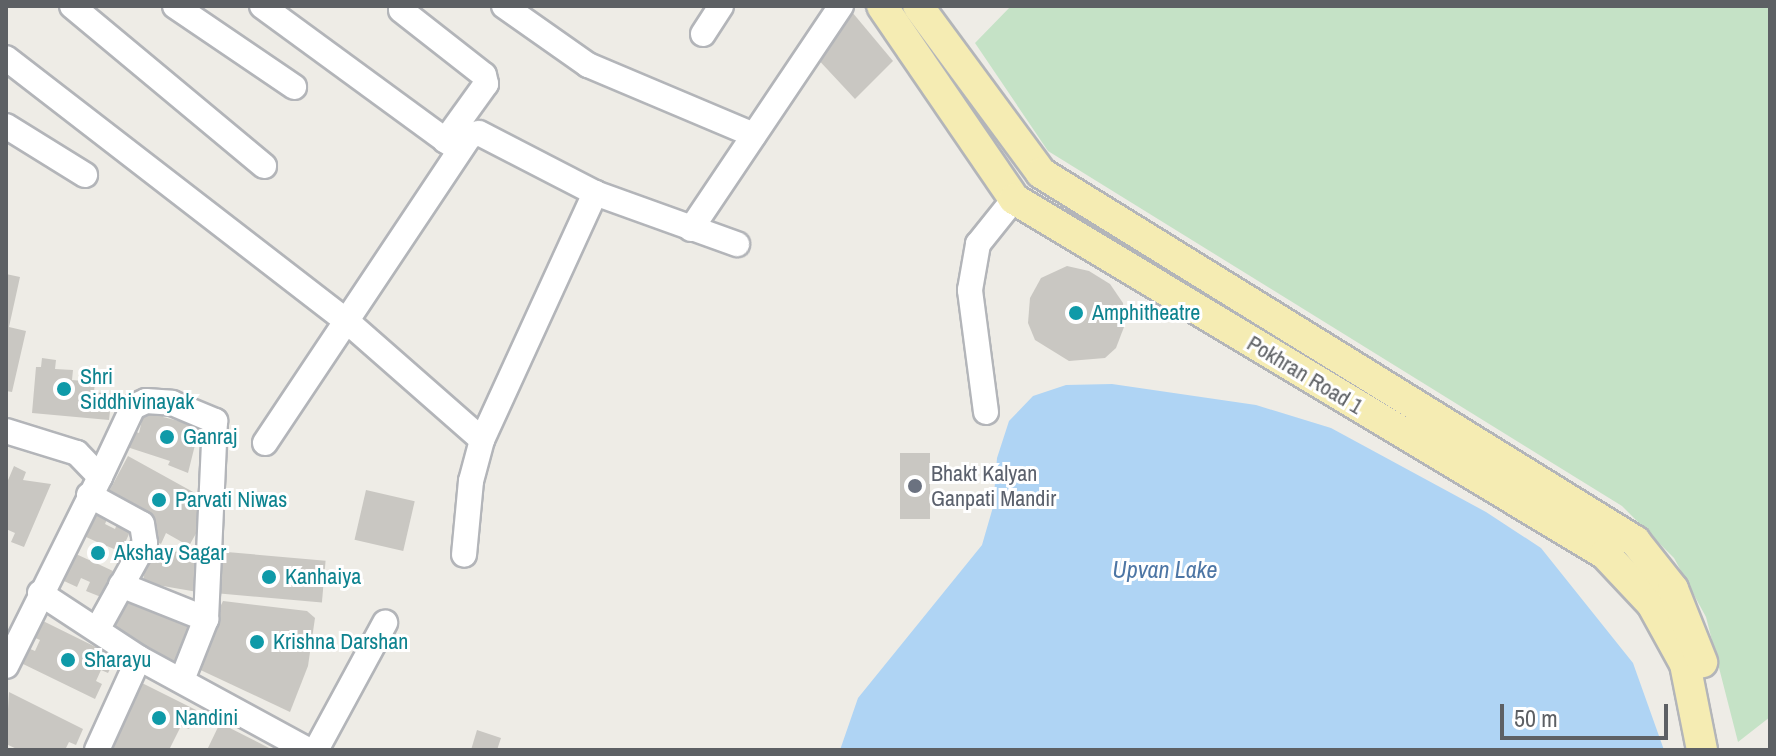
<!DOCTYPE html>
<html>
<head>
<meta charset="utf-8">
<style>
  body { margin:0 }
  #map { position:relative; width:1776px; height:756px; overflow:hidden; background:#eeece6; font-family:"Archivo Narrow",sans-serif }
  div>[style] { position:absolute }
  .green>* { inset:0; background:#c5e2c6 }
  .water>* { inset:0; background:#afd4f4 }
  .building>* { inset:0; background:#c9c7c2; transform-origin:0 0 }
  .roads { filter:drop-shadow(2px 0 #b3b5b9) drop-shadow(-2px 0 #b3b5b9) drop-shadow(0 2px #b3b5b9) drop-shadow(0 -2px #b3b5b9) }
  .minor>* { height:24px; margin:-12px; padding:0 12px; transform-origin:12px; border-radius:12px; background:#fff }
  .major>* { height:30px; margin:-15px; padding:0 15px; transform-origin:15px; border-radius:15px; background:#f5ecb3 }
  .dots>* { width:22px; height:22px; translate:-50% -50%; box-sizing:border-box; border:4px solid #fff; border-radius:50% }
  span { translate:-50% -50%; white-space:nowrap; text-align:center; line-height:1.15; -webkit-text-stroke:6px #fff; paint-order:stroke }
  .culture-label { font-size:22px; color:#0d838f }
  .left { translate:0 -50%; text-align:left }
  .street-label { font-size:22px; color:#5d6064 }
  .worship-label { font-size:22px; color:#5b616d }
  .water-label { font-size:24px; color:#4d76a5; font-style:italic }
  .frame { position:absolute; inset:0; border:8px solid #5d6064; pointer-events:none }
  .scale { position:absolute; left:1500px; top:704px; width:168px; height:36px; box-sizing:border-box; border:4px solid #5d6064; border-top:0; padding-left:10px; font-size:24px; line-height:28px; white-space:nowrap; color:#5d6064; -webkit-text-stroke:6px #fff; paint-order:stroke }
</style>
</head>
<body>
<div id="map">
  <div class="green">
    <i style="clip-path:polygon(1011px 6px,1770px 6px,1770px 717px,1738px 742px,1706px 617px,1674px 558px,1622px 506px,1048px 151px,975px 43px)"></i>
  </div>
  <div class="water">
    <i style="clip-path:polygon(1112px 384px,1256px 405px,1331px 428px,1486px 512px,1541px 548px,1633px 663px,1664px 750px,840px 750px,858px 698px,982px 545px,993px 507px,997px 458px,1009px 421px,1033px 396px,1066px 385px)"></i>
  </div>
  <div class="building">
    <i style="clip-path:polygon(847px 6px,893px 61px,855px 99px,814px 55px)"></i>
    <i style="clip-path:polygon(1067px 266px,1089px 271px,1110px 284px,1123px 303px,1124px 327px,1116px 348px,1105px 358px,1069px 361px,1035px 340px,1028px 323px,1030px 298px,1041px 278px)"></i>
    <i style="clip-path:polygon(6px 274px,20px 277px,9px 327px,26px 331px,12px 392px,6px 391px)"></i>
    <i style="clip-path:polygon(42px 358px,56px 360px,55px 369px,73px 370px,72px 380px,95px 382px,94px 392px,112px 394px,109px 420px,32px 413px,36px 367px,41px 367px)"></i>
    <i style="clip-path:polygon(146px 403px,165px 411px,163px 417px,207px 428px,201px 443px,196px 441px,188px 473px,168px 465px,170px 461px,127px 447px,134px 431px,139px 433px)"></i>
    <i style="left:900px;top:453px;width:30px;height:66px"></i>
    <i style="clip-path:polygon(128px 456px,213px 503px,189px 546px,166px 533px,161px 544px,146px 537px,106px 497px)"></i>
    <i style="clip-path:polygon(14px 466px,26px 472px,23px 480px,51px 484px,24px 547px,11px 542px,15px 533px,6px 529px,6px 485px)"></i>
    <i style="left:366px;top:490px;width:50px;height:51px;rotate:13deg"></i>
    <i style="clip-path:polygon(96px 509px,109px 515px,105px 524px,115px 529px,119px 519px,133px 525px,121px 552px,107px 546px,98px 564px,113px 571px,101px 597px,86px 591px,90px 582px,81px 578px,77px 587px,64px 581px,76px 554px,89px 560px,97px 542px,84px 536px)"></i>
    <i style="left:149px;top:547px;width:60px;height:36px;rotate:10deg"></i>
    <i style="left:215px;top:551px;width:111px;height:42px;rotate:5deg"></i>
    <i style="clip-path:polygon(128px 591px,193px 625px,181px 666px,111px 630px)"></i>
    <i style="clip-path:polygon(223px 601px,307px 611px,315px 618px,308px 666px,290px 712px,192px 666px)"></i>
    <i style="clip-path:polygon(41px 620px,116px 657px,108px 673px,101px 670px,96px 681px,102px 684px,95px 699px,21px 663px,28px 648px,35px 651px,40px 640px,33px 637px)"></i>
    <i style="clip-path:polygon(134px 679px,198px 711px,189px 729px,181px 726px,169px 750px,108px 750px)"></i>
    <i style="clip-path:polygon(9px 692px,83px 729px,76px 745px,69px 742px,65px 750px,19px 750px,6px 744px)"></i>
    <i style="clip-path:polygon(220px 723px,273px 750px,207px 750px)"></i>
    <i style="clip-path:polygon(477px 730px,501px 738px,497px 750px,471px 750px)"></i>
  </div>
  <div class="roads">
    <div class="minor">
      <i style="left:72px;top:6px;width:250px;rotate:39.8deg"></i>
      <i style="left:175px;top:6px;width:144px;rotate:34.2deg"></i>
      <i style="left:262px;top:6px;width:244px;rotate:36.2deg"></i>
      <i style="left:504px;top:6px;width:103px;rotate:35.1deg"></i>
      <i style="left:588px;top:65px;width:180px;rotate:22.9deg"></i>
      <i style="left:401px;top:10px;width:105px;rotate:38.1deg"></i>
      <i style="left:484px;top:75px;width:9px;rotate:77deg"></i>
      <i style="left:486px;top:84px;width:70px;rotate:125.7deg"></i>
      <i style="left:703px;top:34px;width:33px;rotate:-57deg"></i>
      <i style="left:6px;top:58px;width:433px;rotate:37.7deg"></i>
      <i style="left:349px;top:323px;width:177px;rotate:41.3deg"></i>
      <i style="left:482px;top:440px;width:42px;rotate:105deg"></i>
      <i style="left:471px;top:481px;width:74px;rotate:95.4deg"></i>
      <i style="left:6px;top:126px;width:93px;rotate:31.8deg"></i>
      <i style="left:691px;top:229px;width:269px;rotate:-56.1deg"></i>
      <i style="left:986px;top:412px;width:123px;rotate:-97.5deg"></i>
      <i style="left:970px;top:290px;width:47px;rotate:-80.1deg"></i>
      <i style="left:978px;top:244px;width:58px;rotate:-51.3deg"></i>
      <i style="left:6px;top:431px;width:74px;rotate:17.2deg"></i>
      <i style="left:77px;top:453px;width:33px;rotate:46deg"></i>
      <i style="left:100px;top:477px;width:211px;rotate:116.4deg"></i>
      <i style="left:482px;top:440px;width:272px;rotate:-65.4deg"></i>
      <i style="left:595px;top:193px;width:151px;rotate:19.8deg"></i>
      <i style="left:265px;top:443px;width:369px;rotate:-56.3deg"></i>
      <i style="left:470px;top:136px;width:9px;rotate:-18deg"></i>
      <i style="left:479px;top:133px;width:131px;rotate:27.3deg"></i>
      <i style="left:100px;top:477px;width:77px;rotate:-64.8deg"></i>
      <i style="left:133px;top:407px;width:14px;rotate:-25deg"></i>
      <i style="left:146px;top:401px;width:26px;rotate:4deg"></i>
      <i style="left:172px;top:403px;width:47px;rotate:22.7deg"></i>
      <i style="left:215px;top:421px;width:198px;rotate:92.6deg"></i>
      <i style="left:206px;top:619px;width:66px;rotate:111.5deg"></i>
      <i style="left:89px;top:495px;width:60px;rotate:28.7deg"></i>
      <i style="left:142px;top:524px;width:19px;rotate:81deg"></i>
      <i style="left:145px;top:543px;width:99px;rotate:118.9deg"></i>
      <i style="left:121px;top:585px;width:92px;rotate:21.8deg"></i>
      <i style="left:40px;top:593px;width:118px;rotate:33.3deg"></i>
      <i style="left:139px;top:658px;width:192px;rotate:28.6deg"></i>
      <i style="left:97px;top:750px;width:101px;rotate:-65.5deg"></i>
      <i style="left:316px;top:750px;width:145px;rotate:-61.5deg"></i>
    </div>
    <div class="major">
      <i style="left:882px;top:6px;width:234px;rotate:55.6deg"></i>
      <i style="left:1014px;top:199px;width:689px;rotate:30.99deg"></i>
      <i style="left:1605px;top:554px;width:69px;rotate:46.8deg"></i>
      <i style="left:1652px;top:604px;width:68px;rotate:61.2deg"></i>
      <i style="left:1685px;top:664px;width:88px;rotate:78.8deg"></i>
      <i style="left:918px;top:6px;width:207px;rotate:53.6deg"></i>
      <i style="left:1041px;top:173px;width:699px;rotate:31.78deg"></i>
      <i style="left:1635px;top:541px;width:61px;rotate:51.6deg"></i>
      <i style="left:1673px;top:589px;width:79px;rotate:68.3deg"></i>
    </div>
  </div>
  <div class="dots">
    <i style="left:1076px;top:313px;background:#0f9aa8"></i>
    <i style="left:64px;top:389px;background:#0f9aa8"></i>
    <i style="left:167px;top:437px;background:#0f9aa8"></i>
    <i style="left:915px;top:486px;background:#6b7280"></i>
    <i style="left:159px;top:500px;background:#0f9aa8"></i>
    <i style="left:98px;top:553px;background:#0f9aa8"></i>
    <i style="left:269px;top:577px;background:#0f9aa8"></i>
    <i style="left:257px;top:642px;background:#0f9aa8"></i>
    <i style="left:68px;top:660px;background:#0f9aa8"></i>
    <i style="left:159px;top:718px;background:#0f9aa8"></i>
  </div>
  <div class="culture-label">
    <span class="left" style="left:1092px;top:313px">Amphitheatre</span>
    <span class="left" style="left:80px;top:389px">Shri<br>Siddhivinayak</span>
    <span class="left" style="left:183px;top:437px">Ganraj</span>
    <span class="left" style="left:175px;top:500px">Parvati Niwas</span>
    <span class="left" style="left:114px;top:553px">Akshay Sagar</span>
    <span class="left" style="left:285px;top:577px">Kanhaiya</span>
    <span class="left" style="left:273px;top:642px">Krishna Darshan</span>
    <span class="left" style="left:84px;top:660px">Sharayu</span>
    <span class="left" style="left:175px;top:718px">Nandini</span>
  </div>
  <div class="street-label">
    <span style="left:1305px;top:375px;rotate:31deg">Pokhran Road 1</span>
  </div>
  <div class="worship-label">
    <span class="left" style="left:931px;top:486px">Bhakt Kalyan<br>Ganpati Mandir</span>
  </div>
  <div class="water-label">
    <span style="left:1165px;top:570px">Upvan Lake</span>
  </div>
  <div class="frame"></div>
  <div class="scale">50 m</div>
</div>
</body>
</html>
